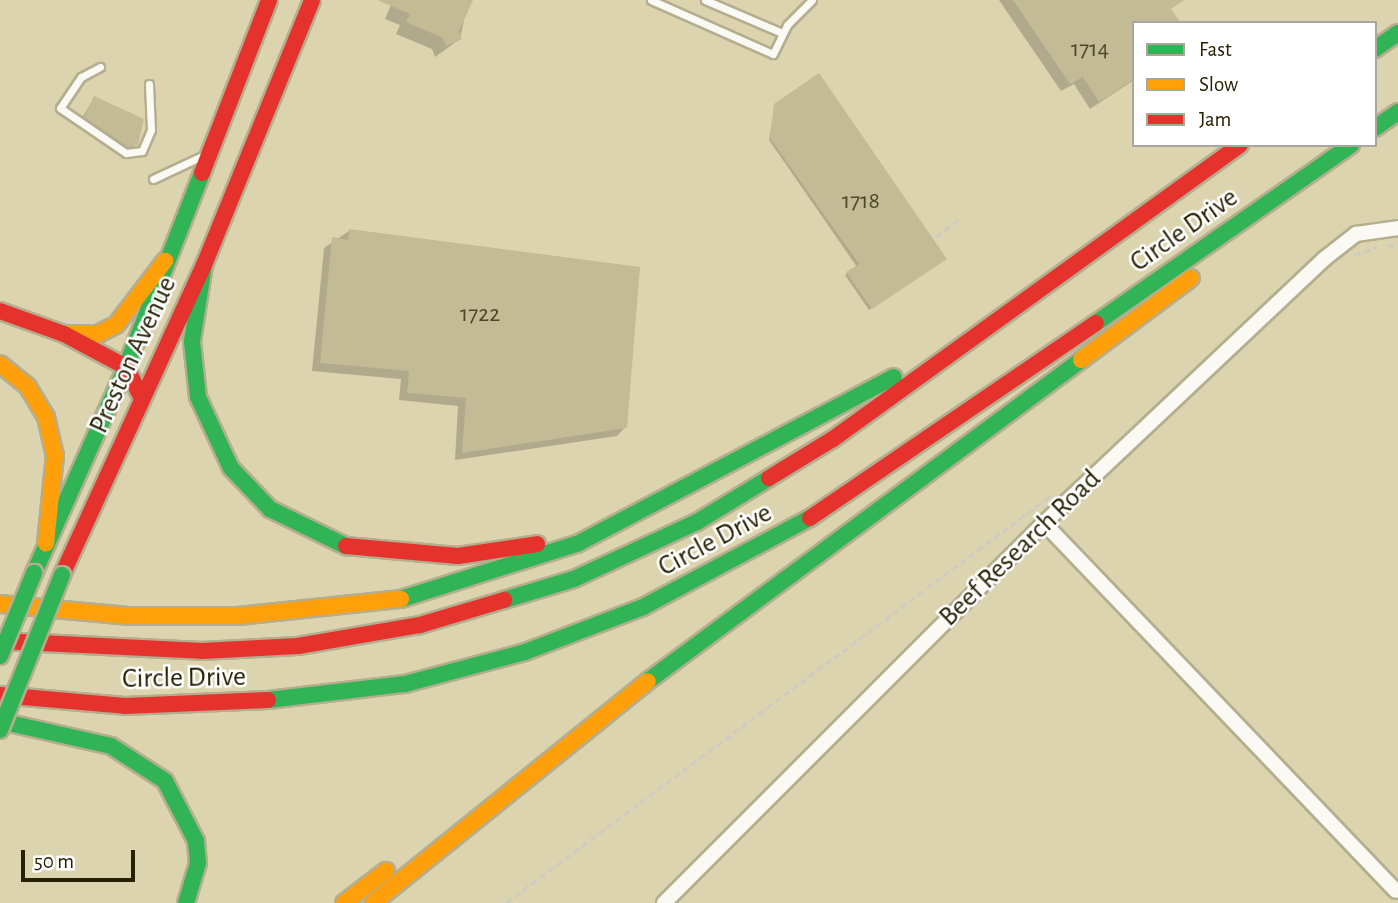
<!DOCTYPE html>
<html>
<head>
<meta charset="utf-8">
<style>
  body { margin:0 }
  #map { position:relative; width:1398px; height:903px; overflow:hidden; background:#dcd4ae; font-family:"Alegreya Sans",sans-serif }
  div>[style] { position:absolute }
  .shadow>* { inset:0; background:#0003 }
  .building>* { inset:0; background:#c2bb96 }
  .path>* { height:2.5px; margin-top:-1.25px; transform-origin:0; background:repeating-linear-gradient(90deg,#ceccc0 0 7px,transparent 0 10.5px) }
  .roads { filter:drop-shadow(2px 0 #b4ae8f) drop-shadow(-2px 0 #b4ae8f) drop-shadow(0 2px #b4ae8f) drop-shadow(0 -2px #b4ae8f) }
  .lane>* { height:7px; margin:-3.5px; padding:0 3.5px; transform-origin:3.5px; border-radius:3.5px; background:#faf9f3 }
  .street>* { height:14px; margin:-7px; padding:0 7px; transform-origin:7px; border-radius:7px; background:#faf9f3 }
  .fast>* { height:16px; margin:-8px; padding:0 8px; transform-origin:8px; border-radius:8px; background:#30b455 }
  .slow>* { height:16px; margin:-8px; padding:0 8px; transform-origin:8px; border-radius:8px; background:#ff9f0a }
  .jam>* { height:16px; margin:-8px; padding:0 8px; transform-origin:8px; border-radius:8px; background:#e5322d }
  .bridges { filter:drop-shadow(2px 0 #b4ae8f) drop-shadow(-2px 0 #b4ae8f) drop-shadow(0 2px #b4ae8f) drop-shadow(0 -2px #b4ae8f) }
  .fast-bridge>* { height:16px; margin:-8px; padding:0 8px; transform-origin:8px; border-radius:8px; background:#30b455 }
  span { translate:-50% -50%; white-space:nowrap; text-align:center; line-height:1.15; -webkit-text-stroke:5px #fff; paint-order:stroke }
  .number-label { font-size:24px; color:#4e4829 }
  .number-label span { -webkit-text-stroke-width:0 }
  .street-label { font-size:28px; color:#272104 }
  .legend { position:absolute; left:1132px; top:21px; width:245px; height:126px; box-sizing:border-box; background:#fff; border:2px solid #a9a69b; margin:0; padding:9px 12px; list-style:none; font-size:21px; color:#272104 }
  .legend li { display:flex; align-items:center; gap:14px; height:35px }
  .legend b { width:35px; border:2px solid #a9a69b }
  .scale { position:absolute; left:21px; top:850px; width:114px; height:32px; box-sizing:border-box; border:4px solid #272104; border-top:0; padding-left:9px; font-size:21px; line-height:24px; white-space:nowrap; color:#272104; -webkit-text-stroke:5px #fff; paint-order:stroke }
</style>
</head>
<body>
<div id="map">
  <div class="shadow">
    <i style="clip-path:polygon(393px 0,468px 0,460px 39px,435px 57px,432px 49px,396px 34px,400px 25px,385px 19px)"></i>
    <i style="clip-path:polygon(999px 0,1184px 0,1134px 23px,1134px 80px,1090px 109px,1074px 84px,1061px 91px)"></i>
    <i style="clip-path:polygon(94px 98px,136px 144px,128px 153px,119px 154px,77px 126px)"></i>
    <i style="clip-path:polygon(775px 105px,943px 261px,869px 310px,845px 275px,857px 267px,769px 140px)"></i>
    <i style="clip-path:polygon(349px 231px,625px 427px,617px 436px,455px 460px,458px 406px,399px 400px,401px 379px,312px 371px,324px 248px)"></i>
  </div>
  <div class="building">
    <i style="clip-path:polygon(377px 0,473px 0,459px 31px,462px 39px,446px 46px,443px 38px,406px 22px,410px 14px)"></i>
    <i style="clip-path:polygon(1013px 0,1184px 0,1171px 9px,1181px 23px,1134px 23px,1134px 79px,1099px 102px,1083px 77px,1070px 84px)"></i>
    <i style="clip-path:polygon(819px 73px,947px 259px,872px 309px,846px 272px,859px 264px,770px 138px,774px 104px)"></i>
    <i style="clip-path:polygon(94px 96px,144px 119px,138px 145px,128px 147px,84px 117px)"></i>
    <i style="clip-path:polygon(349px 229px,640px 267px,627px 428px,462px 453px,466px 398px,407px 393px,409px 371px,320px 363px,332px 237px,348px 240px)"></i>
  </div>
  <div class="path">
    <i style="left:936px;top:237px;width:31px;rotate:-38deg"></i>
    <i style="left:1387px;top:245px;width:11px;rotate:5deg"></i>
    <i style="left:1354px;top:255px;width:24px;rotate:-19deg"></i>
    <i style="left:506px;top:903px;width:679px;rotate:-36.8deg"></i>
  </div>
  <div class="roads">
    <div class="lane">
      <i style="left:651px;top:0;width:133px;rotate:23.9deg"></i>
      <i style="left:773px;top:54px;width:32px;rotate:-64deg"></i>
      <i style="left:787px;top:25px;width:35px;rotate:-45deg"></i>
      <i style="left:705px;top:0;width:84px;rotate:23.2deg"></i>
      <i style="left:100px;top:67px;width:21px;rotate:152deg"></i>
      <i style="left:81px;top:77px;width:37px;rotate:124deg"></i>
      <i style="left:60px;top:108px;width:80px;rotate:34.3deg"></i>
      <i style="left:126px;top:153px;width:16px;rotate:-7deg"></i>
      <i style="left:142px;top:151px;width:23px;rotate:-67deg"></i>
      <i style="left:151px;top:130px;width:46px;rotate:-92.5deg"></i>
      <i style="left:153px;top:179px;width:54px;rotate:-25.1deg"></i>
    </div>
    <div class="street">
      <i style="left:1044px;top:523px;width:509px;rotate:46.27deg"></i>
      <i style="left:664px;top:903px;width:537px;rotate:-45deg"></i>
      <i style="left:1044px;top:523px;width:385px;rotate:-43.3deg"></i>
      <i style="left:1324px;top:259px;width:41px;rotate:-38deg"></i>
      <i style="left:1356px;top:234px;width:42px;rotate:-8.1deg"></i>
    </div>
    <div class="fast">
      <i style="left:1375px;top:49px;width:28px;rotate:-35deg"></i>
      <i style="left:1375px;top:128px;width:28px;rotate:-35deg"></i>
      <i style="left:204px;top:265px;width:78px;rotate:98.9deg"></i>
      <i style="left:192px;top:342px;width:55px;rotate:83.8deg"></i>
      <i style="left:198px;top:397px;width:78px;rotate:65.1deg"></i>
      <i style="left:231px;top:468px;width:57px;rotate:46.4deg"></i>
      <i style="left:270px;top:509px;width:85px;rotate:26deg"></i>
      <i style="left:1096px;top:323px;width:311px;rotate:-34.9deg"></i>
      <i style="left:34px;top:573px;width:226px;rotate:-65.9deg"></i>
      <i style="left:126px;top:367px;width:208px;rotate:-68.6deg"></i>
      <i style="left:401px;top:599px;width:184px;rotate:-17.4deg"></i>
      <i style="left:577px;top:544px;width:358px;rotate:-27.8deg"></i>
      <i style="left:504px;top:600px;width:73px;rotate:-16.7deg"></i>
      <i style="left:574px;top:579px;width:136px;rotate:-24.9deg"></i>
      <i style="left:697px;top:522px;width:84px;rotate:-31.4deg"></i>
      <i style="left:648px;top:681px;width:539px;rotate:-36.55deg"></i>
      <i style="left:268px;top:700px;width:138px;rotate:-6.7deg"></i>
      <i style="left:405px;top:684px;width:124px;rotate:-14.9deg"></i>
      <i style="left:525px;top:652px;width:126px;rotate:-20.9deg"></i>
      <i style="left:643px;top:607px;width:189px;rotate:-28.1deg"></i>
      <i style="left:0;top:721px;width:114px;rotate:12.7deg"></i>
      <i style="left:111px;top:746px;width:64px;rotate:32.9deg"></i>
      <i style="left:165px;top:781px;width:68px;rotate:62.7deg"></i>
      <i style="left:196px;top:841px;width:22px;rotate:85deg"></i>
      <i style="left:198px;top:863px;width:42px;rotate:106.7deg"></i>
    </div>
    <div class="slow">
      <i style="left:65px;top:334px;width:33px"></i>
      <i style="left:98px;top:334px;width:20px;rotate:-27deg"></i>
      <i style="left:116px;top:325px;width:81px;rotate:-52.6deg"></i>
      <i style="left:1081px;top:360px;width:137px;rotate:-36.7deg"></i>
      <i style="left:0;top:364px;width:36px;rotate:39deg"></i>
      <i style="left:28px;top:387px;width:35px;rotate:59deg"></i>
      <i style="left:46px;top:417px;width:39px;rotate:77deg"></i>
      <i style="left:55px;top:455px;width:89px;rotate:95.8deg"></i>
      <i style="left:0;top:604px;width:131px;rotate:5.3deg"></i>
      <i style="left:130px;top:616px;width:108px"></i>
      <i style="left:238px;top:616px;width:164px;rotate:-6deg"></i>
      <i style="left:344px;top:903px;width:53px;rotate:-37.3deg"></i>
      <i style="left:373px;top:903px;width:353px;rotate:-38.9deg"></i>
    </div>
    <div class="jam">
      <i style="left:202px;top:173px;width:186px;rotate:-68.8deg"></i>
      <i style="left:0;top:311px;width:68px;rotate:19.8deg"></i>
      <i style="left:64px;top:334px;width:70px;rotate:28deg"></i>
      <i style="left:126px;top:367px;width:34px;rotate:63deg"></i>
      <i style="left:769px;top:478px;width:75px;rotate:-31.4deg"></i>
      <i style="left:833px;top:439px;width:502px;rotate:-35.84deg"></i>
      <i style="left:810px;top:518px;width:346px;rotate:-34.3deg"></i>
      <i style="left:346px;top:546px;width:112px;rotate:5.1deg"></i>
      <i style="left:458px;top:556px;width:80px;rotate:-8.6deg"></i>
      <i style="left:62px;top:575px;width:341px;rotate:-65.4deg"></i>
      <i style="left:204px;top:265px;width:286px;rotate:-67.8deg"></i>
      <i style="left:0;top:641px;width:202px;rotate:2.8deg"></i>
      <i style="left:202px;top:651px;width:96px;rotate:-3deg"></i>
      <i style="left:298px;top:646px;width:124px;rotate:-9.8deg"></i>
      <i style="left:420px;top:625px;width:88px;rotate:-16.6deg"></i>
      <i style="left:0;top:695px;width:125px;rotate:5deg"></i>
      <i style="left:125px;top:706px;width:143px;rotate:-2.4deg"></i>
    </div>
  </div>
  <div class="bridges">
    <div class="fast-bridge">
      <i style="left:0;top:656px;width:90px;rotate:-67.7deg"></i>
      <i style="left:0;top:730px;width:167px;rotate:-68.2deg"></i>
    </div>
  </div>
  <div class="number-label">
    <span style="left:1090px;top:50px">1714</span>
    <span style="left:861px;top:202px">1718</span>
    <span style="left:480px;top:315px">1722</span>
  </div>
  <div class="street-label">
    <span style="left:1184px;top:230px;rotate:-35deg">Circle Drive</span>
    <span style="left:133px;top:355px;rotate:-65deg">Preston Avenue</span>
    <span style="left:715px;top:540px;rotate:-28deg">Circle Drive</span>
    <span style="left:1020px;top:548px;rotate:-44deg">Beef Research Road</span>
    <span style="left:184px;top:678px;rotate:-1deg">Circle Drive</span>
  </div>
  <ul class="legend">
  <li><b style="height:9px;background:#30b455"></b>Fast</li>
  <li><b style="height:9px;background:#ff9f0a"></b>Slow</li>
  <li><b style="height:9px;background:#e5322d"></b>Jam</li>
  </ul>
  <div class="scale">50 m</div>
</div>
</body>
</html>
